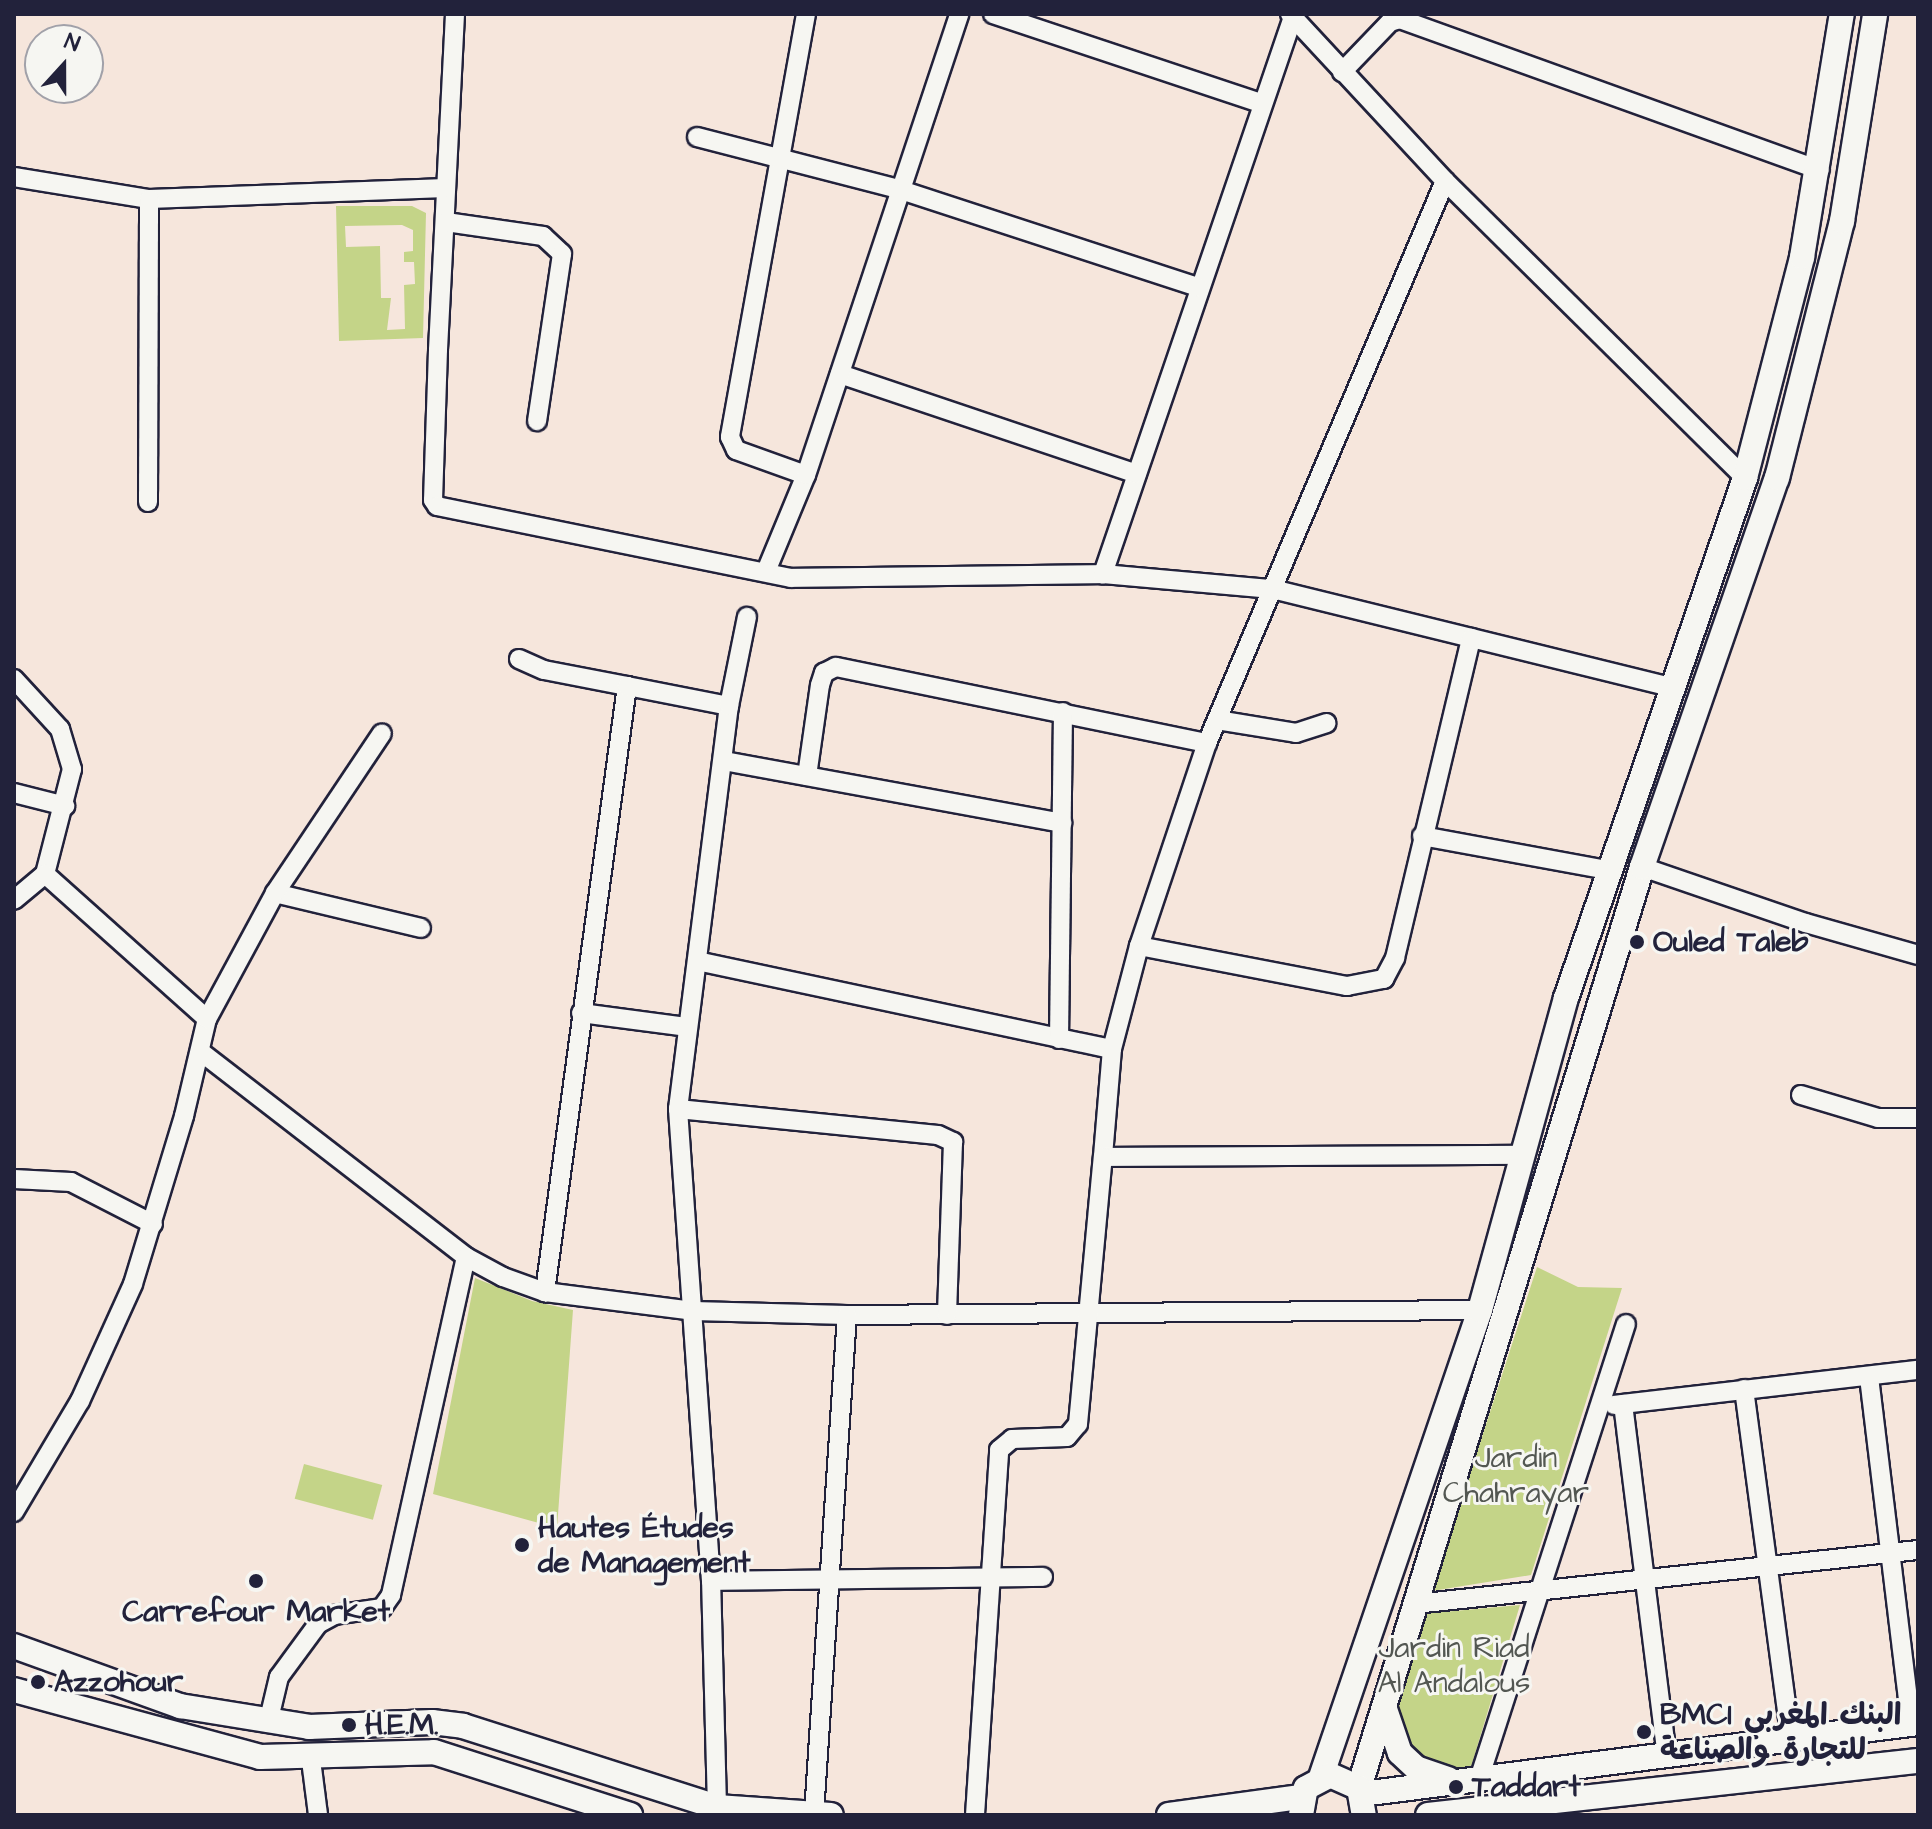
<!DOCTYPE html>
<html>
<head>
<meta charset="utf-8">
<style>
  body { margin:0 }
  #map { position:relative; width:1932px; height:1829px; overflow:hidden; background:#f6e6dc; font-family:"Architects Daughter","Playpen Sans Arabic",sans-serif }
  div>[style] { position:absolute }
  .green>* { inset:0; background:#c4d488; transform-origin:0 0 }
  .roads { filter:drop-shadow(2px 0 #22223b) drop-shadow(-2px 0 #22223b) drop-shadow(0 2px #22223b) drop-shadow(0 -2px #22223b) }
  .minor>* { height:18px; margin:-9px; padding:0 9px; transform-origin:9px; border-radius:9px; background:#f6f6f2 }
  .major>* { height:24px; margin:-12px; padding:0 12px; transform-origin:12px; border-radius:12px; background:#f6f6f2 }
  .dots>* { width:22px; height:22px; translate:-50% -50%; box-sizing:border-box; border:4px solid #f6f6f2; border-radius:50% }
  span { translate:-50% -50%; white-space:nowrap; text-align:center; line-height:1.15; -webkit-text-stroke:6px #f6f6f2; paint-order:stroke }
  .poi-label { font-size:30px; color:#22223b; font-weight:700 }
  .left { translate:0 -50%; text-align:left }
  .park-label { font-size:30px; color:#535752 }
  .frame { position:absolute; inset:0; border:16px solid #22223b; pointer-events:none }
  .north { position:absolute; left:24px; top:24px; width:80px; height:80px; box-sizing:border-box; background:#f6f6f2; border:2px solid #a1a1a9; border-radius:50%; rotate:21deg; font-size:22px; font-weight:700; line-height:32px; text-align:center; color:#22223b }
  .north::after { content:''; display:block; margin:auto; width:28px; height:36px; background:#22223b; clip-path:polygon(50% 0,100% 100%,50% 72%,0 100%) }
</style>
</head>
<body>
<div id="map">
  <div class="green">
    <i style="clip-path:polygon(evenodd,336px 206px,412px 206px,426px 213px,423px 338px,339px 341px,336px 206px,402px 225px,413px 230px,413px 251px,404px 252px,404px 262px,414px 262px,415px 284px,404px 285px,405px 329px,387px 330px,391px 298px,381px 298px,380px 246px,346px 247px,345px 226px,402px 225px)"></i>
    <i style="clip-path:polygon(1537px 1267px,1578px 1287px,1622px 1288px,1531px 1575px,1432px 1591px)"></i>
    <i style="clip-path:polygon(475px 1278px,532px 1301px,573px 1310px,557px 1528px,433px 1494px)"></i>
    <i style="left:304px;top:1464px;width:81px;height:36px;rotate:15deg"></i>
    <i style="clip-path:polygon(1520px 1605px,1471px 1767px,1455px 1773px,1415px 1763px,1393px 1712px,1421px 1614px)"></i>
  </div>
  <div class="roads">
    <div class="minor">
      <i style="left:455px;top:14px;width:336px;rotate:92.9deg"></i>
      <i style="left:438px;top:350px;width:150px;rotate:91.9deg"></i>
      <i style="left:433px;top:500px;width:7px;rotate:56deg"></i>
      <i style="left:437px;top:506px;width:361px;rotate:11.5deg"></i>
      <i style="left:791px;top:578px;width:312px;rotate:-0.7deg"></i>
      <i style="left:806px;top:14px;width:430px;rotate:100.2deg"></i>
      <i style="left:730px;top:437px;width:14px;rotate:65deg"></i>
      <i style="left:736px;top:450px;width:74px;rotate:19.7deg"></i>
      <i style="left:993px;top:14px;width:282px;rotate:18.4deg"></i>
      <i style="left:1290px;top:14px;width:228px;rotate:47.1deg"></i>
      <i style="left:1445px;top:181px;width:422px;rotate:44.7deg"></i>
      <i style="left:1293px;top:17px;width:589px;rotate:108.84deg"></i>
      <i style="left:1103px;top:574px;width:170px;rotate:5.1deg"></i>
      <i style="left:1272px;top:589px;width:414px;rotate:13.8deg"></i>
      <i style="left:1342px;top:72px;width:69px;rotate:-46.2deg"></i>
      <i style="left:1390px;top:22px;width:10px;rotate:-17deg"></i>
      <i style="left:1400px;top:19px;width:446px;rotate:19.8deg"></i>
      <i style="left:697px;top:137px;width:208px;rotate:14.5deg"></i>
      <i style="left:898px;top:189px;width:316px;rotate:18.1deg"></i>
      <i style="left:14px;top:177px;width:137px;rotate:9.3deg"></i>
      <i style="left:149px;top:199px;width:297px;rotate:-2.1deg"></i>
      <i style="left:1445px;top:181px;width:610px;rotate:112.95deg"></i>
      <i style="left:1207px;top:743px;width:214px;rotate:108.5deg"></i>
      <i style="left:1139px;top:946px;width:106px;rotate:104.7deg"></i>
      <i style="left:1112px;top:1049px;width:108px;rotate:94.8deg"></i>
      <i style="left:1103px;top:1157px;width:420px;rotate:-0.3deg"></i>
      <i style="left:446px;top:222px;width:98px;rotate:8.2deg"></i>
      <i style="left:543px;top:236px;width:26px;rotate:43deg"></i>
      <i style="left:562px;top:254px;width:169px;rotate:98.5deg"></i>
      <i style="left:840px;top:374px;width:313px;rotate:18.6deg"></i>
      <i style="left:148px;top:502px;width:303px;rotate:-89.8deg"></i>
      <i style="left:767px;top:569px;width:102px;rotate:-67.5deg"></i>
      <i style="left:806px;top:475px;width:486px;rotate:-71.6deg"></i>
      <i style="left:519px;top:659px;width:27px;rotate:24deg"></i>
      <i style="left:544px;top:670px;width:85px;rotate:10.9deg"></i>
      <i style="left:627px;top:686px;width:612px;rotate:97.71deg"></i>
      <i style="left:14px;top:679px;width:68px;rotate:47.4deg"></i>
      <i style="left:60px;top:729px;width:42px;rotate:73.3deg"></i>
      <i style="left:72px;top:769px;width:108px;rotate:104.4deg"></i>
      <i style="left:45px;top:874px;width:40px;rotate:140deg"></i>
      <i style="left:627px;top:686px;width:104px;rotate:11.1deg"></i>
      <i style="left:1217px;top:720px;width:80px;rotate:9.3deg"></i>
      <i style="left:1296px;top:733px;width:32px;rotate:-18deg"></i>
      <i style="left:724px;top:761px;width:344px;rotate:10.4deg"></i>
      <i style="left:807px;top:776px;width:92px;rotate:-81.9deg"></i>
      <i style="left:820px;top:685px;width:13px;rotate:-72deg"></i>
      <i style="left:824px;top:673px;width:13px;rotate:-27deg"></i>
      <i style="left:836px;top:667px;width:379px;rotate:11.6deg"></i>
      <i style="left:14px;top:793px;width:53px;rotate:14.3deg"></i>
      <i style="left:1422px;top:836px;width:189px;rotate:10.4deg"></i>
      <i style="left:1642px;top:867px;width:173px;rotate:18.9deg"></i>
      <i style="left:1806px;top:923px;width:116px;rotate:15.9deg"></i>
      <i style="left:45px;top:874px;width:217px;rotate:41.8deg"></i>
      <i style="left:275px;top:893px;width:150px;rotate:13.5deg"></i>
      <i style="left:1139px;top:946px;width:212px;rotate:10.9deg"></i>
      <i style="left:1347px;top:986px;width:38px;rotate:-11deg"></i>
      <i style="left:1384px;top:979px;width:24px;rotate:-62deg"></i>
      <i style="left:1395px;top:958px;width:329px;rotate:-76.6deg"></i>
      <i style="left:697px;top:961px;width:424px;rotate:12deg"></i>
      <i style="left:581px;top:1013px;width:108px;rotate:7.5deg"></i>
      <i style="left:1059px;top:1039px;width:327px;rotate:-89.3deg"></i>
      <i style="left:201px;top:1052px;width:335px;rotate:37.7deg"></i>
      <i style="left:466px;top:1257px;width:42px;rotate:28.4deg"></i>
      <i style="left:503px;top:1277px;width:45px;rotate:19.7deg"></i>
      <i style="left:545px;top:1292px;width:149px;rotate:7.3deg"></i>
      <i style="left:693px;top:1311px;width:154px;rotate:1.5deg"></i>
      <i style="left:847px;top:1315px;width:633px;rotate:-0.45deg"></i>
      <i style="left:1801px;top:1095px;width:80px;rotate:16.6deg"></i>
      <i style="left:1878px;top:1118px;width:40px"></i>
      <i style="left:678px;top:1109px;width:261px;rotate:5.7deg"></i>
      <i style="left:938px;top:1135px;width:17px;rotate:25deg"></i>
      <i style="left:953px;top:1142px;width:173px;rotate:92deg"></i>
      <i style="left:14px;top:1179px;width:57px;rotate:3deg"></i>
      <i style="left:71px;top:1182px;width:92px;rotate:27.1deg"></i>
      <i style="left:1869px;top:1377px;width:350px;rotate:83.1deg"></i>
      <i style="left:1744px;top:1389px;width:355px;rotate:82.4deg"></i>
      <i style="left:1623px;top:1404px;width:355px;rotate:82.9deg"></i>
      <i style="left:1614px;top:1405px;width:306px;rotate:-6.6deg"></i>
      <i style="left:14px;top:1512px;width:129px;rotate:-59.3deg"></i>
      <i style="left:80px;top:1401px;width:128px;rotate:-65.6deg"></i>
      <i style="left:133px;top:1284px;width:176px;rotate:-73.1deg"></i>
      <i style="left:184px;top:1116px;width:100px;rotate:-76.7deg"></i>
      <i style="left:207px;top:1019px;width:143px;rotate:-61.6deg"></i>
      <i style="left:275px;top:893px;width:192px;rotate:-56.2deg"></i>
      <i style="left:711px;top:1581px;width:332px;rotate:-0.7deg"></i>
      <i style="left:1415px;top:1604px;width:506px;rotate:-6.13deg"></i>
      <i style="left:268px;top:1723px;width:47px;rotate:-76.6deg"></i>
      <i style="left:279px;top:1677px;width:66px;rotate:-53.7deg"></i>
      <i style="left:318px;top:1624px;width:18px;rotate:-29deg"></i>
      <i style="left:334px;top:1615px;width:49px;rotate:-8.3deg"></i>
      <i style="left:382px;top:1608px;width:16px;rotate:-55deg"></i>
      <i style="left:391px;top:1595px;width:346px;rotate:-77.5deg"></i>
      <i style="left:311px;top:1760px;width:55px;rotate:82.7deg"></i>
      <i style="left:1479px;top:1779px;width:478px;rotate:-72.1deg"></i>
      <i style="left:717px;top:1807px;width:226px;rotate:-91.5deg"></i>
      <i style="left:711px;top:1581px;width:473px;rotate:-94deg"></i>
      <i style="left:678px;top:1109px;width:406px;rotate:-82.8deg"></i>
      <i style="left:729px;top:706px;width:91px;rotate:-78.6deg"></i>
      <i style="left:814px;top:1814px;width:500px;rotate:-86.22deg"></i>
      <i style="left:975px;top:1815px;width:366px;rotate:-86.2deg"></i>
      <i style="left:999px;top:1450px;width:17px;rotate:-40deg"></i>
      <i style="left:1012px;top:1439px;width:55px;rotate:-2.1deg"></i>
      <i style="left:1067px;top:1437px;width:17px;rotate:-50deg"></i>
      <i style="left:1078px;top:1424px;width:268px;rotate:-84.7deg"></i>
    </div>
    <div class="major">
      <i style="left:14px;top:1646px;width:177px;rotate:19.9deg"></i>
      <i style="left:180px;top:1706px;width:131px;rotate:9.2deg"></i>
      <i style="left:309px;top:1727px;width:123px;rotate:-2.3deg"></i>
      <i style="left:432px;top:1722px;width:31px;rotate:7deg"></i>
      <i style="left:463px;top:1726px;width:267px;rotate:17.7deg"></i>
      <i style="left:717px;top:1807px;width:114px;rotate:4deg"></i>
      <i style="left:14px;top:1690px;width:255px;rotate:15.2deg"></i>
      <i style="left:260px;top:1757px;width:174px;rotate:-1.6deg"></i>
      <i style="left:434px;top:1752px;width:206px;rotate:17.8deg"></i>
      <i style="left:1385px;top:1709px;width:46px;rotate:71.2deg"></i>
      <i style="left:1400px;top:1753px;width:22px;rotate:43deg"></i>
      <i style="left:1416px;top:1768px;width:34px;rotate:19deg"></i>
      <i style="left:1321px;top:1777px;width:493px;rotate:-71.2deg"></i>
      <i style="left:1480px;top:1310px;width:324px;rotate:-74.6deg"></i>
      <i style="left:1566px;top:998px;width:550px;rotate:-71deg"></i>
      <i style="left:1745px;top:478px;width:228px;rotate:-75.5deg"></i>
      <i style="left:1802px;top:257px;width:246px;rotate:-80.7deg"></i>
      <i style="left:1359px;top:1788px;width:963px;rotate:-72.92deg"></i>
      <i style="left:1642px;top:867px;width:412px;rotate:-70.9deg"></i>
      <i style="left:1777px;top:478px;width:265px;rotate:-75.8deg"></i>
      <i style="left:1842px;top:221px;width:210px;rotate:-80.9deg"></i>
      <i style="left:1362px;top:1794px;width:561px;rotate:-7.28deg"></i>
      <i style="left:1169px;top:1815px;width:133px;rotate:-7.8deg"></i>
      <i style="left:1301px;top:1815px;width:27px;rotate:-80deg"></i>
      <i style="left:1306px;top:1788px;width:27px;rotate:-28deg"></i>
      <i style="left:1330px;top:1775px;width:32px;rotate:24deg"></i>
      <i style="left:1359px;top:1788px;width:27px;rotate:80deg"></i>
      <i style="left:1428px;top:1815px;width:493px;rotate:-6.3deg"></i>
    </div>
  </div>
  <div class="dots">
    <i style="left:1637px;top:942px;background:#22223b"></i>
    <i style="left:522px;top:1545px;background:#22223b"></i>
    <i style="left:256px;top:1581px;background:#22223b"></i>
    <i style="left:38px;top:1682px;background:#22223b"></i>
    <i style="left:349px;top:1725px;background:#22223b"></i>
    <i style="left:1644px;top:1732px;background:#22223b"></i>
    <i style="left:1456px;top:1787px;background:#22223b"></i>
  </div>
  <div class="poi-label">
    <span class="left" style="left:1653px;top:942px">Ouled Taleb</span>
    <span class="left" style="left:538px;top:1545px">Hautes Études<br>de Management</span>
    <span style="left:256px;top:1612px">Carrefour Market</span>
    <span class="left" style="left:54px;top:1682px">Azzohour</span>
    <span class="left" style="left:1660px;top:1732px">BMCI البنك المغربي<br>للتجارة والصناعة</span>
    <span class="left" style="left:365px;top:1725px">H.E.M.</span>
    <span class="left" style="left:1472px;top:1787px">Taddart</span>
  </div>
  <div class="park-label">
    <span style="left:1516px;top:1475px">Jardin<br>Chahrayar</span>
    <span style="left:1454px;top:1665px">Jardin Riad<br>Al Andalous</span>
  </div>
  <div class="frame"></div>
  <div class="north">N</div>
</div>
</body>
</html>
